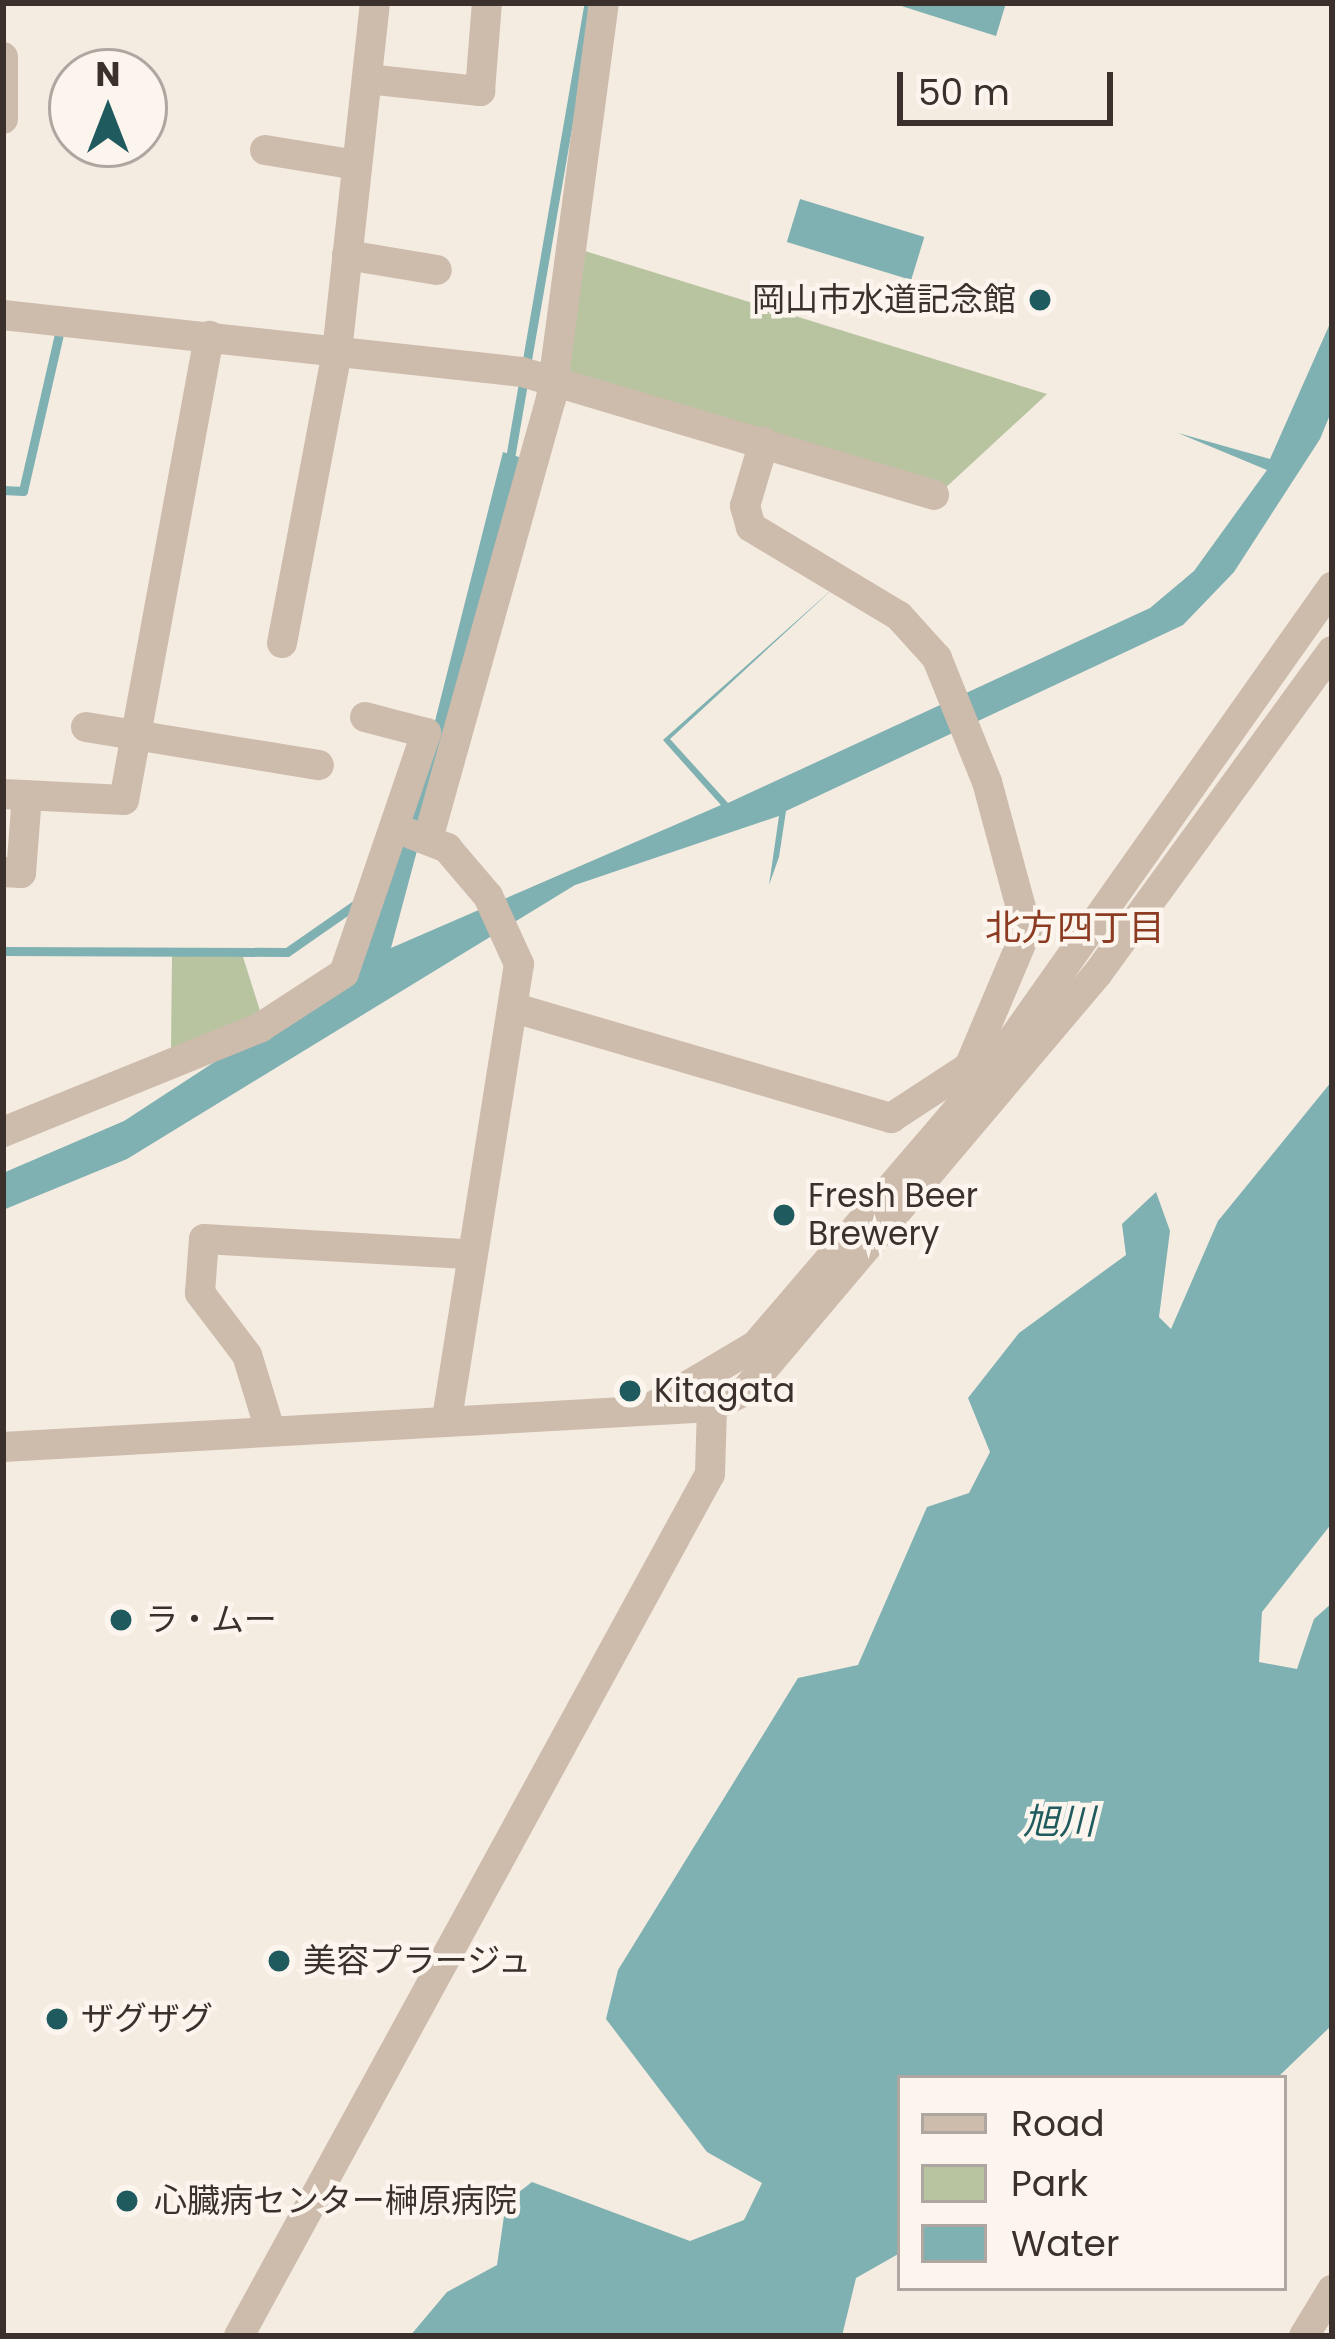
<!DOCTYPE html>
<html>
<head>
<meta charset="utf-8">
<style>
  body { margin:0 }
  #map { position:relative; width:1335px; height:2339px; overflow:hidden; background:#f4ebe1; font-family:Poppins,"Noto Sans JP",sans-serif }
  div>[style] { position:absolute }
  .green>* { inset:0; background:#b8c4a0 }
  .water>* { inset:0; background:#7fb0b2; transform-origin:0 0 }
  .stream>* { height:9px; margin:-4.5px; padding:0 4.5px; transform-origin:4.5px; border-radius:4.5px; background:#7fb0b2 }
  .minor>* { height:30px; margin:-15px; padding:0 15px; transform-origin:15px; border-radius:15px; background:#cdbbac }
  .dots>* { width:33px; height:33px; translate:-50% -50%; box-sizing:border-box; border:6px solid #fbf5ee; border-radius:50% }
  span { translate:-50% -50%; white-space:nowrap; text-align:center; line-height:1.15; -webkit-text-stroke:9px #fbf5ee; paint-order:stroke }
  .poi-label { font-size:33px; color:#3b302b }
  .right { translate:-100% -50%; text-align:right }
  .left { translate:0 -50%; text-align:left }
  .neighbourhood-label { font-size:36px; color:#8c3b22 }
  .water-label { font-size:36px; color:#1f5a5e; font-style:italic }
  .frame { position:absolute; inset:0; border:6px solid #3b302b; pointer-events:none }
  .legend { position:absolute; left:897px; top:2075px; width:390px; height:216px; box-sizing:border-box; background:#fbf5ee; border:3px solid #aea6a0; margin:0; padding:15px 21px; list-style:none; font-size:36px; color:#3b302b }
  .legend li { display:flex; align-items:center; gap:24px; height:60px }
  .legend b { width:60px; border:3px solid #aea6a0 }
  .north { position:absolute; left:48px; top:48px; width:120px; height:120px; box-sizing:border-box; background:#fbf5ee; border:3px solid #aea6a0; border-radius:50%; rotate:0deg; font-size:33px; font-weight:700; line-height:48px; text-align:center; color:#3b302b }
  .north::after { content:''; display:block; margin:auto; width:42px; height:54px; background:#1f5a5e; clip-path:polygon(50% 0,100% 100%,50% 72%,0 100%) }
  .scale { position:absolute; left:897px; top:72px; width:216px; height:54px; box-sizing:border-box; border:6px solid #3b302b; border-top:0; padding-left:15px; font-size:36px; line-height:42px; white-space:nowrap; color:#3b302b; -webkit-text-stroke:9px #fbf5ee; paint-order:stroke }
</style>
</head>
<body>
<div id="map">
  <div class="green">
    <i style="clip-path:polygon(585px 251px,1047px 394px,942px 491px,569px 371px)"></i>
    <i style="clip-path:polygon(172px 956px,243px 957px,262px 1017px,171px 1052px)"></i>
  </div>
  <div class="water">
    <i style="clip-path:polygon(892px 3px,1006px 3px,996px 36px)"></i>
    <i style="left:800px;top:199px;width:130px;height:45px;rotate:17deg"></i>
    <i style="clip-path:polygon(1332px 319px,1332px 410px,1320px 439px,1234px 572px,1183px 625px,786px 811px,779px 857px,769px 885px,779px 816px,575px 885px,127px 1159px,3px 1210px,3px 1173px,124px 1121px,342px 979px,412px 812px,503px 452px,522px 458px,391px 948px,721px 805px,663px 740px,838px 584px,670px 739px,728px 803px,1150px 608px,1194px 571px,1267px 470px,1178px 433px,1270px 459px)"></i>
    <i style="clip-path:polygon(1332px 1081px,1332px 1523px,1262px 1612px,1259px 1662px,1297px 1669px,1314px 1619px,1332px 1603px,1332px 2025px,1277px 2078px,900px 2078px,900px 2253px,856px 2278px,842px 2336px,410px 2336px,447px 2292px,497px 2265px,506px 2202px,532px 2182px,690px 2241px,744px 2220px,762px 2183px,707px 2152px,606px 2019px,618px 1970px,798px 1678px,858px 1665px,927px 1507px,969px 1493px,990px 1452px,968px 1398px,1019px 1333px,1126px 1255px,1122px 1224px,1156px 1192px,1170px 1231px,1159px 1317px,1171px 1329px,1218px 1221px)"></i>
  </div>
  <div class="stream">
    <i style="left:509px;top:464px;width:468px;rotate:-80.2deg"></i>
    <i style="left:3px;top:490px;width:20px;rotate:3deg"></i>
    <i style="left:23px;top:491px;width:165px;rotate:-77.1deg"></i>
    <i style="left:3px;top:951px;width:284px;rotate:0.2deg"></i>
    <i style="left:287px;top:952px;width:88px;rotate:-34.8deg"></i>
  </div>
  <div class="minor">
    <i style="left:3px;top:57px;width:62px;rotate:90deg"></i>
    <i style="left:367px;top:79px;width:114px;rotate:6.1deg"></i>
    <i style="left:480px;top:91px;width:88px;rotate:-85.5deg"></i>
    <i style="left:265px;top:150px;width:93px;rotate:9.3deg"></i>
    <i style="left:347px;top:255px;width:91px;rotate:9.5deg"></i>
    <i style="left:3px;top:315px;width:522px;rotate:6.27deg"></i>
    <i style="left:522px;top:372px;width:430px;rotate:16.6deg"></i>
    <i style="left:282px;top:643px;width:296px;rotate:-79.3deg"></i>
    <i style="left:337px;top:352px;width:351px;rotate:-83.8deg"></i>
    <i style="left:86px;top:727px;width:236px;rotate:9.3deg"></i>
    <i style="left:3px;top:794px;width:121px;rotate:2.8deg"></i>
    <i style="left:124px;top:800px;width:472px;rotate:-79.6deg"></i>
    <i style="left:411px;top:834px;width:39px;rotate:21deg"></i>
    <i style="left:447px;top:848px;width:63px;rotate:49.5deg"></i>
    <i style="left:488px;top:896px;width:75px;rotate:65.5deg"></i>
    <i style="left:519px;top:964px;width:462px;rotate:99deg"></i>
    <i style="left:428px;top:839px;width:457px;rotate:-74.4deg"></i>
    <i style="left:551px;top:399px;width:400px;rotate:-82.4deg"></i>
    <i style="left:3px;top:872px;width:18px;rotate:3deg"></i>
    <i style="left:21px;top:873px;width:78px;rotate:-85.6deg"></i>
    <i style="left:518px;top:1009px;width:389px;rotate:16.3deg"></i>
    <i style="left:891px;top:1118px;width:93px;rotate:-33.2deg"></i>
    <i style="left:969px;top:1067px;width:149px;rotate:-67.1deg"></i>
    <i style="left:1027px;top:930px;width:153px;rotate:-105.1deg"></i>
    <i style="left:987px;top:782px;width:134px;rotate:-112deg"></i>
    <i style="left:937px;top:658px;width:57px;rotate:-132.1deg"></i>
    <i style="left:899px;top:616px;width:173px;rotate:-149deg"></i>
    <i style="left:751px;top:527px;width:22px;rotate:-106deg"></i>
    <i style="left:745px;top:506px;width:67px;rotate:-73.5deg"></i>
    <i style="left:3px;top:1132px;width:279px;rotate:-22.1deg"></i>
    <i style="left:261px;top:1027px;width:99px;rotate:-33deg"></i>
    <i style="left:344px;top:973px;width:254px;rotate:-71.1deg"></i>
    <i style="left:426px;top:733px;width:63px;rotate:-165.3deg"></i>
    <i style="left:652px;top:1407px;width:121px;rotate:-30.8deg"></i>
    <i style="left:756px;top:1345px;width:353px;rotate:-49.4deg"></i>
    <i style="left:986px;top:1077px;width:600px;rotate:-54.77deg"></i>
    <i style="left:270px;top:1430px;width:78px;rotate:-107deg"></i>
    <i style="left:247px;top:1355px;width:78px;rotate:-127.2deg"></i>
    <i style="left:200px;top:1293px;width:54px;rotate:-85.8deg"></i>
    <i style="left:204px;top:1239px;width:263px;rotate:3.3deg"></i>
    <i style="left:3px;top:1447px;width:710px;rotate:-3.23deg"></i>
    <i style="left:712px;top:1407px;width:37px;rotate:-26deg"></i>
    <i style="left:745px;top:1391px;width:547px;rotate:-49.82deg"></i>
    <i style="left:1098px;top:973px;width:398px;rotate:-54deg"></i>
    <i style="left:239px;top:2336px;width:982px;rotate:-61.35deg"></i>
    <i style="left:710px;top:1474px;width:67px;rotate:-88.3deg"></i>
    <i style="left:1304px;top:2336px;width:54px;rotate:-58.7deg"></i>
  </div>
  <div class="dots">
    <i style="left:1040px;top:300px;background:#1f5a5e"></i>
    <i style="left:784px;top:1215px;background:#1f5a5e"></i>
    <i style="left:630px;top:1391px;background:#1f5a5e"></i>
    <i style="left:121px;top:1620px;background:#1f5a5e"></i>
    <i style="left:279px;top:1961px;background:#1f5a5e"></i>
    <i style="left:57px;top:2019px;background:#1f5a5e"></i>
    <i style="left:127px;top:2201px;background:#1f5a5e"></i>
  </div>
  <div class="poi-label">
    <span class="right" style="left:1016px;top:300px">岡山市水道記念館</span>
    <span class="left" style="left:808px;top:1215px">Fresh Beer<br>Brewery</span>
    <span class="left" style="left:654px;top:1391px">Kitagata</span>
    <span class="left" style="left:145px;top:1620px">ラ・ムー</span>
    <span class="left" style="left:303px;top:1961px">美容プラージュ</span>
    <span class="left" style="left:81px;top:2019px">ザグザグ</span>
    <span class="left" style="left:154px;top:2201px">心臓病センター榊原病院</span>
  </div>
  <div class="neighbourhood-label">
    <span style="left:1075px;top:928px">北方四丁目</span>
  </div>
  <div class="water-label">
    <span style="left:1059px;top:1822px">旭川</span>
  </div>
  <div class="frame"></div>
  <ul class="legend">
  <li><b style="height:15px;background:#cdbbac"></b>Road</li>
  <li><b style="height:33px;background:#b8c4a0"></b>Park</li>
  <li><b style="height:33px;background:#7fb0b2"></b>Water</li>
  </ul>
  <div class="north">N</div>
  <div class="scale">50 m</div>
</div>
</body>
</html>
